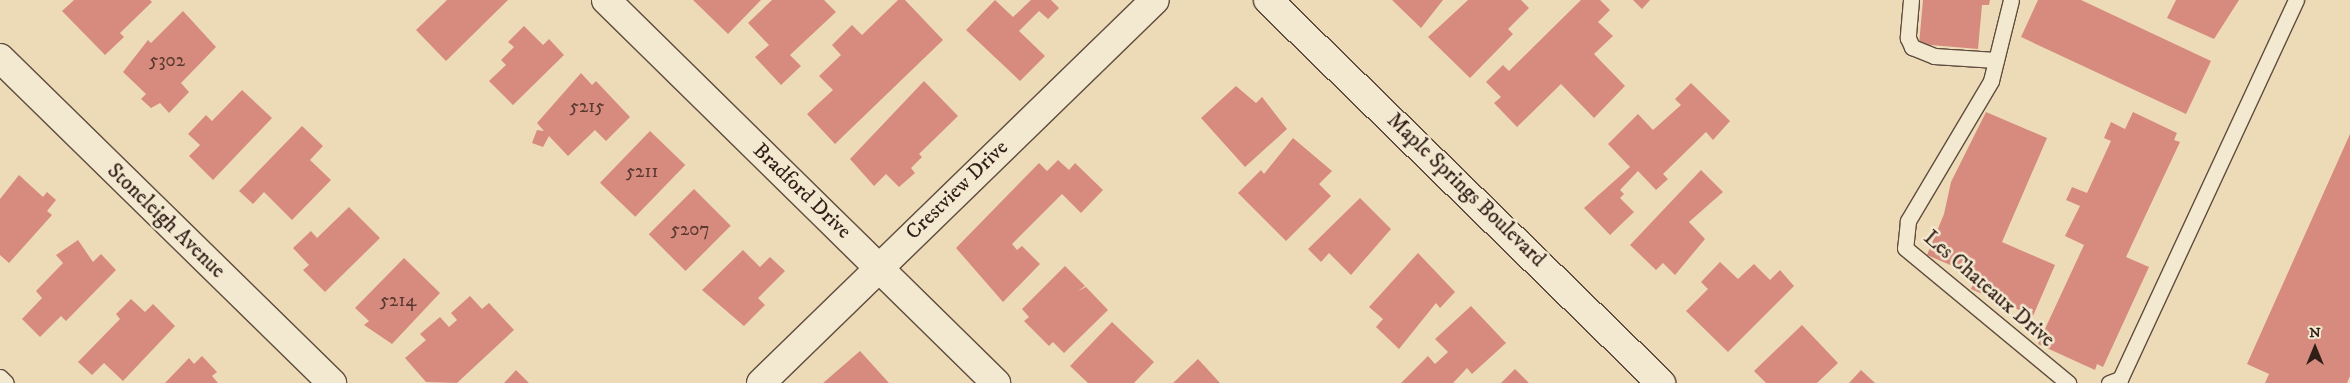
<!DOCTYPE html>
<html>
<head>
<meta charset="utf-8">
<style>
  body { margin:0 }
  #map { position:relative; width:2350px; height:383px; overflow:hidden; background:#eddbb7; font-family:"IM FELL DW Pica",serif }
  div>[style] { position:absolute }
  .building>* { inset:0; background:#d78b7e; transform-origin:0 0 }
  .roads { filter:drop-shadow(1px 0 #604d3f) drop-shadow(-1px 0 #604d3f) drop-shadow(0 1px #604d3f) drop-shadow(0 -1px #604d3f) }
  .service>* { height:15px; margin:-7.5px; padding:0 7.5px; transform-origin:7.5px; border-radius:7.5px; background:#f3e8d0 }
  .minor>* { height:28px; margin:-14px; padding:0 14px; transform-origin:14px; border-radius:14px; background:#f3e8d0 }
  span { translate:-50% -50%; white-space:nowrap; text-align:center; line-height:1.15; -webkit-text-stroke:5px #f3e8d0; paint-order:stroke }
  .number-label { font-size:19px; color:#5a3931 }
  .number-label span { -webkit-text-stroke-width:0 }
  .street-label { font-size:21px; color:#311e17 }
  .north { position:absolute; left:2290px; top:323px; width:50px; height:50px; -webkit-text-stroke:4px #f3e8d0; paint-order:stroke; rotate:0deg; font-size:14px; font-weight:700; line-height:20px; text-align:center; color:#311e17 }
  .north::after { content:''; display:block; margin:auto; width:18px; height:22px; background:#311e17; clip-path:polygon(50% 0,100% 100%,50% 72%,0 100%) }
</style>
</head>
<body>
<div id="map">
  <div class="building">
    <i style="clip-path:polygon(74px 0,150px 0,152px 2px,120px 33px,124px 37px,105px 55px,62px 11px)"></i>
    <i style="clip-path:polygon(447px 0,508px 0,446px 61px,416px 30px)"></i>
    <i style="clip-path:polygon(693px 0,761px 0,728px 34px)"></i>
    <i style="clip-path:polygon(772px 0,824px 0,836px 12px,790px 55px,801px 66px,781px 85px,755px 57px,769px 45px,748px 23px)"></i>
    <i style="clip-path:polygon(898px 0,905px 0,943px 40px,835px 144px,807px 114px,833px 90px,819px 76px,841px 55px,832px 45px,852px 25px,862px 35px)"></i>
    <i style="clip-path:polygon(995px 0,1013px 17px,1031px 0,1051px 0,1059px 8px,1048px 19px,1039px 11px,1019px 31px,1045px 56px,1020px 81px,966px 30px)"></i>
    <i style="clip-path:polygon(1392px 0,1443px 0,1421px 28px)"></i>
    <i style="clip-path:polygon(1468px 0,1521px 0,1529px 8px,1508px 29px,1513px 34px,1470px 78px,1428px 37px)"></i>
    <i style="clip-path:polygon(1581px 0,1600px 0,1610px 10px,1598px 22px,1613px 36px,1594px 54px,1625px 86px,1594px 118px,1561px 84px,1517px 127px,1494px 103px,1501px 97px,1486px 82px,1503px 65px,1509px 71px)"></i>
    <i style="clip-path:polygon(1633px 0,1650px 0,1642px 9px)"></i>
    <i style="clip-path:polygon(1923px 0,1990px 0,1989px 5px,1982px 5px,1978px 49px,1919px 44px)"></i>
    <i style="clip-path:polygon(2038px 0,2081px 0,2211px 61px,2186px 114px,2021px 37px)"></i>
    <i style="clip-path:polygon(2176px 0,2239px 0,2214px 39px,2167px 18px)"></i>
    <i style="clip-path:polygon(183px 11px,216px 47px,181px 83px,189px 92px,169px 113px,160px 103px,151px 108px,141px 99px,146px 94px,123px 72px,148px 40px,151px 43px)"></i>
    <i style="clip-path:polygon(524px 26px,543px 45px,549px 39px,564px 55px,513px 105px,489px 81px,506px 65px,501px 60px,514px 47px,508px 42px)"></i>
    <i style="clip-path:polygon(581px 73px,592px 85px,596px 81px,630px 117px,606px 141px,595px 130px,568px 156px,549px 136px,543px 147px,532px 143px,537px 130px,544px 131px,537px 123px)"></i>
    <i style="clip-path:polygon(924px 81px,958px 116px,919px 154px,922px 157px,911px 168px,915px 173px,899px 187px,886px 174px,874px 186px,850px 159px)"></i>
    <i style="clip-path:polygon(1691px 83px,1730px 121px,1713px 140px,1706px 132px,1663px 174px,1668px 179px,1656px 190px,1638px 171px,1620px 190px,1624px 194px,1620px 198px,1634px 212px,1610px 235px,1584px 208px,1630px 167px,1608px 144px,1638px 114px,1653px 130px,1681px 105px,1675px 99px)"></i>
    <i style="clip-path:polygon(1236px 86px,1256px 103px,1262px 97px,1287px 129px,1245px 167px,1201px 118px)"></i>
    <i style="clip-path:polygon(242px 90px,272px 118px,213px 180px,189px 156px,200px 145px,188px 134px,206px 115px,212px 121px)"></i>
    <i style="clip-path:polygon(1986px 112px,2047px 138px,2002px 242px,2055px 265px,2033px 316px,1971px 289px,1976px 276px,1927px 255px,1944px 214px,1951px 182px)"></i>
    <i style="clip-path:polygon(2133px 112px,2177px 133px,2174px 140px,2180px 142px,2126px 257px,2149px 267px,2103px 367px,2097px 364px,2095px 370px,2038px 344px,2084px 245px,2065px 236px,2080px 206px,2066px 200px,2072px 187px,2087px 193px,2111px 141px,2104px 138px,2111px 122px,2125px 129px)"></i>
    <i style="clip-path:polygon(302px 126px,323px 146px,310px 160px,331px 180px,292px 220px,264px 192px,253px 204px,239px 191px)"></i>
    <i style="left:650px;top:131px;width:49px;height:72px;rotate:44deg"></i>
    <i style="clip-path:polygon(2350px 134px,2350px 376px,2347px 383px,2265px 383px,2269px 374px,2247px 364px)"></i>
    <i style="clip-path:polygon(1293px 138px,1332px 171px,1319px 184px,1331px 196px,1286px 241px,1238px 193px,1261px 170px,1264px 174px)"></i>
    <i style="clip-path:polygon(1058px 160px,1069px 170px,1075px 163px,1103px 190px,1081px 213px,1062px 194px,1012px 244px,1017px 250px,1022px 246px,1040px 264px,1003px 302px,956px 248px,1039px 163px,1047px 171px)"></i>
    <i style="clip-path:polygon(1701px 170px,1723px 192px,1689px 222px,1705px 239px,1675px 275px,1663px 263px,1656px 270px,1630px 245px)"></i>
    <i style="clip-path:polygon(19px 175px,43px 197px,47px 192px,56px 200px,47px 211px,52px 215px,9px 263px,0 255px,0 199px)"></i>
    <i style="left:694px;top:189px;width:52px;height:64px;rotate:45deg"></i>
    <i style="clip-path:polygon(1360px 198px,1391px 229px,1351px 275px,1329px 253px,1321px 262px,1308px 249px)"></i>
    <i style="clip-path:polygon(349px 207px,380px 238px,325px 292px,303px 270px,309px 265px,293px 248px,311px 231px,317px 238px)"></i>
    <i style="clip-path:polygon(78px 240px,93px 262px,101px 254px,116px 270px,66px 321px,61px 316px,40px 337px,22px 319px,42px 298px,36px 291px,63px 263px,56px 255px)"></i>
    <i style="clip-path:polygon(743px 250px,760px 267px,770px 257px,785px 271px,758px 298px,765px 305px,744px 326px,702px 290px)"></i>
    <i style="clip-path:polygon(1418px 253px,1455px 292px,1440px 308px,1436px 303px,1399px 349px,1376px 327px,1383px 319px,1369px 307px)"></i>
    <i style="clip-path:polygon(404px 258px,440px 293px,392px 344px,364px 325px,369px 321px,355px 308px)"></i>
    <i style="clip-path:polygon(1720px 262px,1738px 279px,1754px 264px,1770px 280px,1780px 270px,1794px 286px,1728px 352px,1686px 311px,1708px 289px,1701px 282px)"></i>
    <i style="clip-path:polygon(1065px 266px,1085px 286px,1078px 291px,1086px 287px,1108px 310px,1064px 353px,1053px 342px,1049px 346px,1024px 321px,1029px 317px,1022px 309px)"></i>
    <i style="clip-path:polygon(470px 296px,482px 309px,489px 303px,514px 330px,457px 383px,426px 382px,405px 358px,426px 340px,420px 334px,440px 317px,449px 327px,457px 320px,451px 313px)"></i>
    <i style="clip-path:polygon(131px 299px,145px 312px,153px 304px,175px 326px,123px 381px,104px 363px,92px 375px,78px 362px,120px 319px,116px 314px)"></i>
    <i style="clip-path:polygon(1471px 306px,1506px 343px,1472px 374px,1467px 368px,1453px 383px,1401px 383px,1428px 356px,1435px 364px,1448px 352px,1435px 339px)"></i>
    <i style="clip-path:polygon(1112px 322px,1154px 362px,1134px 383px,1088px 383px,1070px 366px)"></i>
    <i style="clip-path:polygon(1802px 325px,1838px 363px,1817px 383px,1766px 383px,1754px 371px)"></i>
    <i style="clip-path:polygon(860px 351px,889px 383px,823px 383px)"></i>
    <i style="clip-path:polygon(202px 356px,217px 372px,212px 376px,218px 383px,165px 383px,189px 358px,194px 364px)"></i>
    <i style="clip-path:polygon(1198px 359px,1220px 383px,1173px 383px)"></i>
    <i style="clip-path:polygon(1515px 369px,1529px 383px,1501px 383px)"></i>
    <i style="clip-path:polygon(516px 370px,529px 383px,504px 383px)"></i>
    <i style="clip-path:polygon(1861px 370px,1875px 383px,1849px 383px)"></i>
  </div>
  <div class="roads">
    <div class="service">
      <i style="left:1911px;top:0;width:38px;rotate:95deg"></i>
      <i style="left:1908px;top:38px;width:10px;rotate:66deg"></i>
      <i style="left:1912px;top:47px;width:24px;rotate:22deg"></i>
      <i style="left:1934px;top:56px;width:62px;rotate:3.7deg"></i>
      <i style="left:2011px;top:0;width:83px;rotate:103.9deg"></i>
      <i style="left:1991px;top:81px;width:163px;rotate:120.7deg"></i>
      <i style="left:1908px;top:221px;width:27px;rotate:96deg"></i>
      <i style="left:1905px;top:248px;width:212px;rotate:39.6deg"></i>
      <i style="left:0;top:377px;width:8px;rotate:45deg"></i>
      <i style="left:2109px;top:383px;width:12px;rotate:-20deg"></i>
      <i style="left:2120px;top:379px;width:418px;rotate:-65.1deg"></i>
    </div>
    <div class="minor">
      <i style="left:606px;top:0;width:547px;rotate:44.48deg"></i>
      <i style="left:1268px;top:0;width:549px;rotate:44.26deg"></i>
      <i style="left:0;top:58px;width:465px;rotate:44.4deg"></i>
      <i style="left:761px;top:383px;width:549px;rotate:-44.19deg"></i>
    </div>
  </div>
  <div class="number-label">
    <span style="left:167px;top:61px">5302</span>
    <span style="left:587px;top:107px">5215</span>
    <span style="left:642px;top:172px">5211</span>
    <span style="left:690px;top:230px">5207</span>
    <span style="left:398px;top:301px">5214</span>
  </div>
  <div class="street-label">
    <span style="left:957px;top:190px;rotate:-44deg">Crestview Drive</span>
    <span style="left:1466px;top:190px;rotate:44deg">Maple Springs Boulevard</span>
    <span style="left:802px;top:191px;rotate:44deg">Bradford Drive</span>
    <span style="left:166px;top:221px;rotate:44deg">Stoneleigh Avenue</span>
    <span style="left:1989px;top:289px;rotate:41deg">Les Chateaux Drive</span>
  </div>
  <div class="north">N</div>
</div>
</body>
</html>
